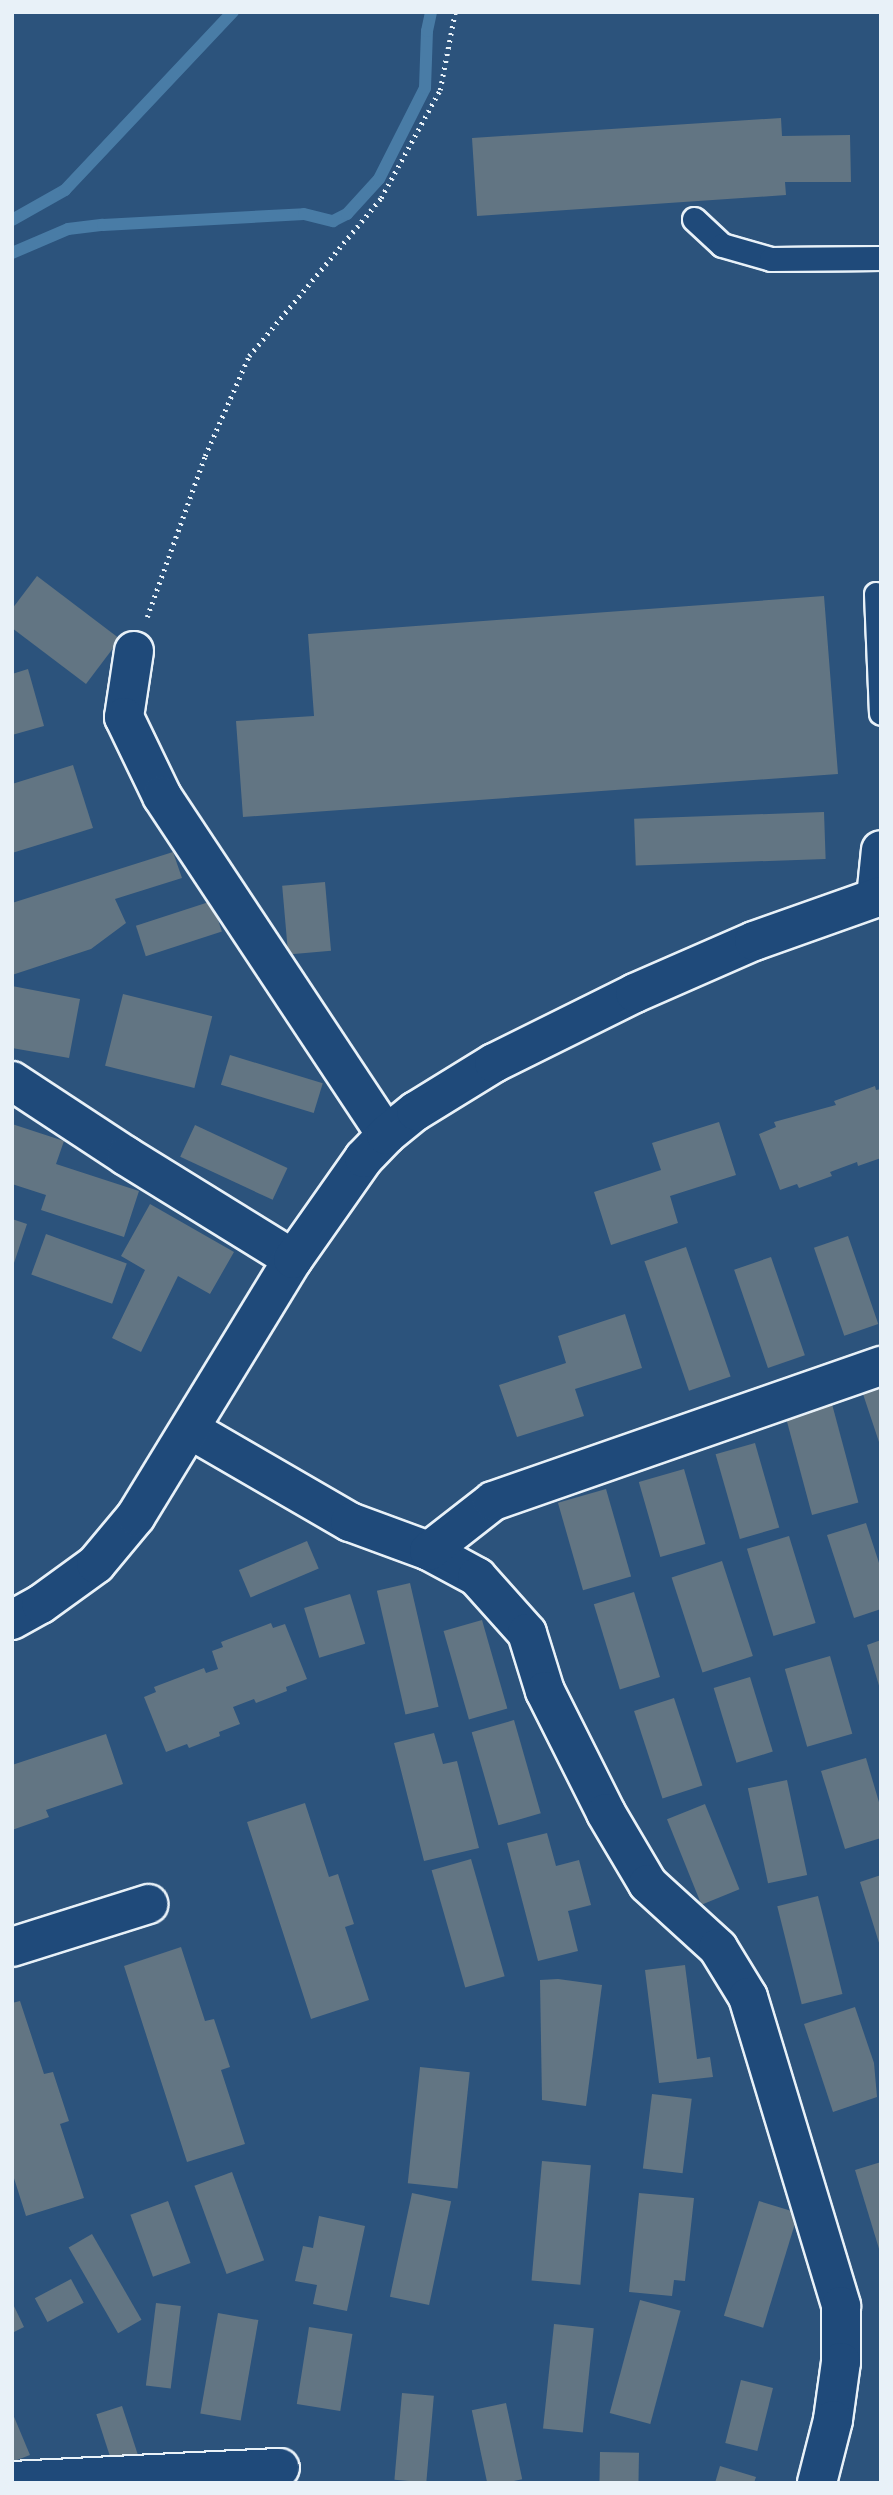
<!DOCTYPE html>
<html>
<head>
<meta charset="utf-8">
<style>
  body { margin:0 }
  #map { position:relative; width:893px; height:2495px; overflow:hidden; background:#2c537c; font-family:"Architects Daughter",sans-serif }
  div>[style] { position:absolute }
  .stream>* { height:12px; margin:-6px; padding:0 6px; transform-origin:6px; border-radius:6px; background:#497ca6 }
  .building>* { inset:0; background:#627583; transform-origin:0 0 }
  .path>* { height:4.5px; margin-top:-2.25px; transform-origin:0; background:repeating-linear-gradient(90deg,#e8f1f8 0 2px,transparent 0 7px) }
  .roads { filter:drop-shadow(2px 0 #e8f1f8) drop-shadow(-2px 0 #e8f1f8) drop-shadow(0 2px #e8f1f8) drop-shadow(0 -2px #e8f1f8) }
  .service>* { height:23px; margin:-11.5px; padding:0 11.5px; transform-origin:11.5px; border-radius:11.5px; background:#1f4a7a }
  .minor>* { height:38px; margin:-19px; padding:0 19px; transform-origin:19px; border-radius:19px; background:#1f4a7a }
  .tertiary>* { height:38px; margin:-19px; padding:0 19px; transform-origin:19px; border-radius:19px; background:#1f4a7a }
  span { translate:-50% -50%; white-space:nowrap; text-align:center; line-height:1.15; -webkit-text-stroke:6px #1f4a7a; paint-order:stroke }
  .frame { position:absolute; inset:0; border:14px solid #e8f1f8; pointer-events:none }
</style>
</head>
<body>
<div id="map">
  <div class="stream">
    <i style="left:12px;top:220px;width:61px;rotate:-29.5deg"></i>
    <i style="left:65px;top:190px;width:245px;rotate:-46.7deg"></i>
    <i style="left:12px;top:253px;width:61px;rotate:-23.2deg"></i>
    <i style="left:68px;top:229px;width:35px;rotate:-7deg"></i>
    <i style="left:103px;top:225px;width:201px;rotate:-3.1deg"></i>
    <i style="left:304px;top:214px;width:30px;rotate:14deg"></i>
    <i style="left:333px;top:221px;width:16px;rotate:-27deg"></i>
    <i style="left:347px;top:214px;width:47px;rotate:-47.6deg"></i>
    <i style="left:379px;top:179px;width:102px;rotate:-63.2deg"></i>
    <i style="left:425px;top:88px;width:57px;rotate:-88deg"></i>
    <i style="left:427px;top:31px;width:19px;rotate:-78deg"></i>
  </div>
  <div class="building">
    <i style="clip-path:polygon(781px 118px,782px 136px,850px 135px,851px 182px,785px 182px,786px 195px,477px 216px,472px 138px)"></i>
    <i style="clip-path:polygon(37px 576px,120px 639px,86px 684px,12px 628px,12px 609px)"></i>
    <i style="clip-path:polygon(824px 596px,838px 774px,243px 817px,236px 721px,314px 716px,308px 634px)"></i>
    <i style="clip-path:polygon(28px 669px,44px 726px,12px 735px,12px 674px)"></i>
    <i style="clip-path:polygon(73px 765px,93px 828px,12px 853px,12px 784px)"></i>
    <i style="left:824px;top:812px;width:47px;height:190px;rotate:88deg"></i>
    <i style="clip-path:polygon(173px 852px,182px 878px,115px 899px,126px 923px,91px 949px,12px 975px,12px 903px)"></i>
    <i style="left:325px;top:882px;width:69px;height:43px;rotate:85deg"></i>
    <i style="left:212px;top:901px;width:32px;height:80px;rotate:72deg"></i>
    <i style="clip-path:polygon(12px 986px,80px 999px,69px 1058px,12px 1048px)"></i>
    <i style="left:123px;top:994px;width:92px;height:74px;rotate:14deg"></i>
    <i style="left:230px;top:1055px;width:97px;height:31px;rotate:17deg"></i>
    <i style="clip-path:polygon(875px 1086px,876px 1090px,881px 1089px,881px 1158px,858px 1166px,857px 1162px,830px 1172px,832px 1176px,799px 1188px,797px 1184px,780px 1190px,759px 1134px,776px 1127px,774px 1122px,836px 1105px,834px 1101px)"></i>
    <i style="clip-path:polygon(719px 1122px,736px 1175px,670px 1196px,678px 1223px,611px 1245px,594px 1192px,661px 1170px,652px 1143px)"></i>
    <i style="clip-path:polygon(12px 1124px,64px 1141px,56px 1164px,139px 1191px,124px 1237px,41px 1210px,46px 1195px,12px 1184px)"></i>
    <i style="left:195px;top:1125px;width:102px;height:35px;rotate:25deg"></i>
    <i style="clip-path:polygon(150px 1204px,234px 1252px,210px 1294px,178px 1276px,141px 1352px,112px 1338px,145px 1270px,121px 1256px)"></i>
    <i style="clip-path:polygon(12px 1219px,27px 1224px,13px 1266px,12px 1266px)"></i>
    <i style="left:46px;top:1234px;width:86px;height:43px;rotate:20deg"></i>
    <i style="left:848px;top:1236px;width:93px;height:36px;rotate:71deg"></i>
    <i style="left:686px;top:1247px;width:137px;height:44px;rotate:71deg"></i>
    <i style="left:771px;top:1257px;width:104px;height:39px;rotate:71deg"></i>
    <i style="clip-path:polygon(625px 1314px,642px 1368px,575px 1389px,584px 1416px,517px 1437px,499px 1385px,566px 1363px,558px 1336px)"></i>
    <i style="clip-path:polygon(881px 1385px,881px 1445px,880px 1445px,862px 1391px)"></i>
    <i style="left:832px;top:1404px;width:102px;height:48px;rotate:75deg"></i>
    <i style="left:755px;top:1443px;width:88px;height:41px;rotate:74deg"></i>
    <i style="left:684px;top:1469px;width:78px;height:47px;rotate:74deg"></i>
    <i style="left:606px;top:1489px;width:91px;height:50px;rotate:74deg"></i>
    <i style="clip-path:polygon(866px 1523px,881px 1569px,881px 1609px,854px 1618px,827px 1535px)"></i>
    <i style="left:789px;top:1536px;width:91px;height:44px;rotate:73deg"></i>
    <i style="left:307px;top:1541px;width:30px;height:74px;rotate:67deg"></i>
    <i style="left:722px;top:1561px;width:100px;height:53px;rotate:72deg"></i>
    <i style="left:410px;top:1583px;width:127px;height:34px;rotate:77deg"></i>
    <i style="left:634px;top:1592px;width:89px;height:42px;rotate:73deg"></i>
    <i style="left:350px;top:1594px;width:52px;height:48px;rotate:73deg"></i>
    <i style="left:482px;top:1620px;width:92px;height:40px;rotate:74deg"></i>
    <i style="clip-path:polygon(271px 1623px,273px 1628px,285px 1624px,307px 1679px,286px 1687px,287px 1691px,256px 1703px,254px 1699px,233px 1707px,240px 1724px,219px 1732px,220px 1736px,189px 1748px,187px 1744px,166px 1752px,144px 1697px,156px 1692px,154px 1687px,204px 1668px,206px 1673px,218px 1669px,212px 1651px,223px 1647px,221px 1642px)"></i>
    <i style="clip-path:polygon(881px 1640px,881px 1689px,880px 1689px,867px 1645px)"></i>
    <i style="left:830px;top:1656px;width:81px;height:47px;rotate:74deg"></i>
    <i style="left:750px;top:1677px;width:78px;height:38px;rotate:73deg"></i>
    <i style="left:674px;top:1698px;width:92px;height:42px;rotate:72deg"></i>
    <i style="left:514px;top:1720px;width:97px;height:44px;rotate:74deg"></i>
    <i style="clip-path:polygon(434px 1733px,443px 1764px,457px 1761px,479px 1848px,424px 1861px,394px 1743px)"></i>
    <i style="clip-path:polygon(106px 1734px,123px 1784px,46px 1810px,49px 1817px,12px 1830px,12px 1765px)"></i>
    <i style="clip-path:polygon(866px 1758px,881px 1809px,881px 1838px,845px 1849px,821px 1771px)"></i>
    <i style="left:787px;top:1780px;width:97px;height:40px;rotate:78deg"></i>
    <i style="clip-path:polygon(305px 1803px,329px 1877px,338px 1874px,354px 1924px,345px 1927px,369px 2000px,311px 2019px,247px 1822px)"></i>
    <i style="left:705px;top:1804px;width:92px;height:41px;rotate:68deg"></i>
    <i style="clip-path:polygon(547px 1833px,556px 1866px,579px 1860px,591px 1905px,568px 1911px,578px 1951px,538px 1961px,507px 1843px)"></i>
    <i style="left:471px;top:1859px;width:122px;height:41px;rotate:74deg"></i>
    <i style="clip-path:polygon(881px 1875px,881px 1946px,880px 1946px,860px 1882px)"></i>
    <i style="left:818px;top:1896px;width:101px;height:42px;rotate:76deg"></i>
    <i style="clip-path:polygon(181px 1947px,205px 2021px,214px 2019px,230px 2067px,221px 2070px,245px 2144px,187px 2162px,124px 1966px)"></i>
    <i style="clip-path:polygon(685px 1965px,697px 2059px,710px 2057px,713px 2077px,659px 2083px,645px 1970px)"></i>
    <i style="clip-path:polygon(558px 1979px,602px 1985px,586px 2106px,542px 2100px,540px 1980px)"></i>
    <i style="clip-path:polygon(20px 2001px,44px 2074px,53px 2072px,69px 2121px,60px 2124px,84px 2198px,26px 2216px,12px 2172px,12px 2003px)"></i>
    <i style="clip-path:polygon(855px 2007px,874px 2063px,877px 2097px,833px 2112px,804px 2024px)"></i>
    <i style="left:420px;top:2067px;width:50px;height:117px;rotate:6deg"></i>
    <i style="left:652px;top:2094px;width:40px;height:75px;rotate:7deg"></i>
    <i style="left:542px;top:2161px;width:49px;height:120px;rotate:5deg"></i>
    <i style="clip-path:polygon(881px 2162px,881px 2251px,880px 2252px,855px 2170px)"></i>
    <i style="left:232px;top:2172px;width:94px;height:40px;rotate:70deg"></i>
    <i style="left:412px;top:2193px;width:40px;height:106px;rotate:12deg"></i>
    <i style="clip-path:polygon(639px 2193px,694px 2198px,685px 2281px,674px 2280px,672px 2296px,629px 2292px)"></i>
    <i style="left:168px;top:2201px;width:66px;height:40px;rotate:70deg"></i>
    <i style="left:759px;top:2201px;width:41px;height:120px;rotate:17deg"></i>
    <i style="clip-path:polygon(319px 2216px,365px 2226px,347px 2311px,313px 2304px,317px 2285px,295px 2281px,303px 2246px,313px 2248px)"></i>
    <i style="left:92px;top:2234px;width:99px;height:27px;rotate:60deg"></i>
    <i style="left:71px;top:2279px;width:27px;height:41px;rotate:62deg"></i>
    <i style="left:640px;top:2300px;width:42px;height:117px;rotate:15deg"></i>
    <i style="clip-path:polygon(12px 2302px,24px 2327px,12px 2333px)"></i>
    <i style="left:156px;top:2303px;width:25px;height:83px;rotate:7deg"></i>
    <i style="left:218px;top:2313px;width:41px;height:102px;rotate:10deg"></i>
    <i style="left:554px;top:2324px;width:40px;height:105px;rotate:6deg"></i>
    <i style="left:309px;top:2327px;width:44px;height:78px;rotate:9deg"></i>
    <i style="left:741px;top:2380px;width:33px;height:65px;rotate:14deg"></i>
    <i style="left:402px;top:2393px;width:32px;height:87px;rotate:5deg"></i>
    <i style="left:506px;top:2403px;width:78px;height:35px;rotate:78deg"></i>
    <i style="left:122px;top:2406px;width:54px;height:27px;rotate:72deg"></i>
    <i style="clip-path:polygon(12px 2412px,30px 2455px,12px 2462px)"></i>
    <i style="left:600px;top:2452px;width:39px;height:31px;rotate:1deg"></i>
    <i style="clip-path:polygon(720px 2466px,756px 2477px,754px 2483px,715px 2483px)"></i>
  </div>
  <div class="path">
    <i style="left:147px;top:617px;width:171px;rotate:-70.2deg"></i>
    <i style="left:205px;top:456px;width:109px;rotate:-66.3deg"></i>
    <i style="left:249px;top:356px;width:206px;rotate:-50.1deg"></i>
    <i style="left:381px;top:198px;width:123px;rotate:-61.4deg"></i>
    <i style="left:440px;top:90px;width:79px;rotate:-79.1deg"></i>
  </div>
  <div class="roads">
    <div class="service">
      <i style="left:694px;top:219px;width:38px;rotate:43deg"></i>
      <i style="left:722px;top:245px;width:51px;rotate:15.9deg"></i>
      <i style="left:771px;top:259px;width:110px;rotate:-0.5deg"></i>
      <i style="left:876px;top:594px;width:119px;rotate:87.6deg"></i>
    </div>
    <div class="minor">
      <i style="left:134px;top:651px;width:67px;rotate:98.6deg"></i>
      <i style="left:124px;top:717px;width:88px;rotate:64.3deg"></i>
      <i style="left:162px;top:796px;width:406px;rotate:56.5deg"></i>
      <i style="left:876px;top:898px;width:48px;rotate:-84.1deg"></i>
      <i style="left:12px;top:1081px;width:136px;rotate:33.3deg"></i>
      <i style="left:126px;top:1156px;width:196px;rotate:31.7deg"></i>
      <i style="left:191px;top:1430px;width:184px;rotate:30.1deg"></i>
      <i style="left:350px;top:1522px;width:84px;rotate:20.2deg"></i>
      <i style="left:429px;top:1551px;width:55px;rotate:28.4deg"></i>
      <i style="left:477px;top:1577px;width:75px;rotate:48.2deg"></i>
      <i style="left:527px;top:1633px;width:61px;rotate:72.8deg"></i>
      <i style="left:545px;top:1691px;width:136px;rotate:63.4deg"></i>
      <i style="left:606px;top:1813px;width:82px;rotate:59.4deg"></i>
      <i style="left:648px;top:1884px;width:95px;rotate:42.4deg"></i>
      <i style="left:718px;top:1948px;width:57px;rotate:58.5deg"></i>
      <i style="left:748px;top:1997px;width:323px;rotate:73.2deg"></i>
      <i style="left:841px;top:2306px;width:56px;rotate:90deg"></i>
      <i style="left:841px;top:2362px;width:59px;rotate:97.9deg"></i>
      <i style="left:833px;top:2420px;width:65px;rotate:104.3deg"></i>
      <i style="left:429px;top:1551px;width:81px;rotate:-38deg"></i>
      <i style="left:493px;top:1501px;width:411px;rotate:-19.2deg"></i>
      <i style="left:12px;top:1947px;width:143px;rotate:-17.5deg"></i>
      <i style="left:12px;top:2481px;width:268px;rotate:-2.8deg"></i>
    </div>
    <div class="tertiary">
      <i style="left:12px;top:1620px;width:33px;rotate:-29deg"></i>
      <i style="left:41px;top:1604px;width:68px;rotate:-36deg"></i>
      <i style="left:96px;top:1564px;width:62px;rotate:-50.2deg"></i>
      <i style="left:136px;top:1516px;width:301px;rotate:-58.6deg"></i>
      <i style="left:293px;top:1259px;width:123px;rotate:-54.9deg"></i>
      <i style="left:364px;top:1158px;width:32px;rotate:-46deg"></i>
      <i style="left:386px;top:1135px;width:38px;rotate:-39deg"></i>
      <i style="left:416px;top:1111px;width:92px;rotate:-31.6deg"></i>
      <i style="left:494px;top:1063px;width:157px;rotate:-26.4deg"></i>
      <i style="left:635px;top:993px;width:130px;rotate:-23.6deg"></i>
      <i style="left:754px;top:941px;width:135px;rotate:-19.5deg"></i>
    </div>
  </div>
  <div class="frame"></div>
</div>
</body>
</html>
